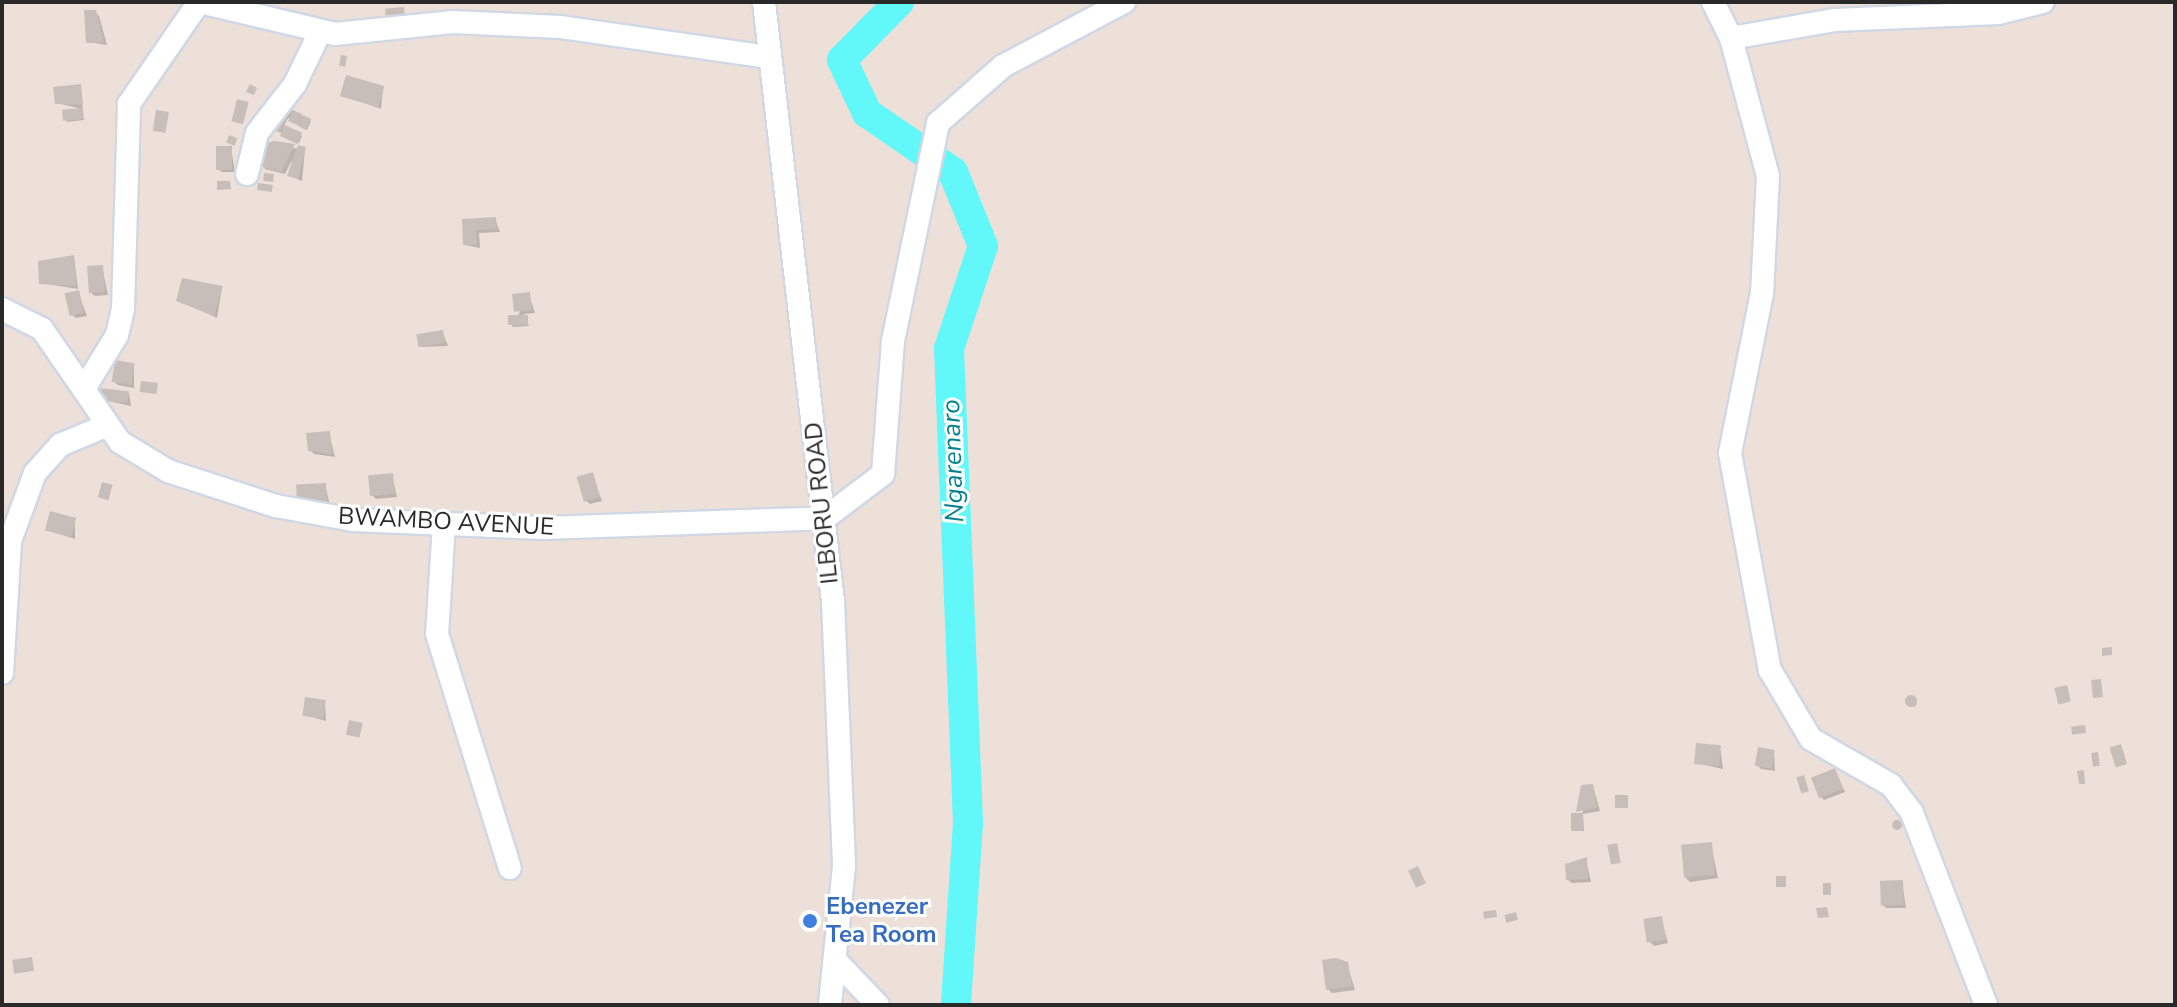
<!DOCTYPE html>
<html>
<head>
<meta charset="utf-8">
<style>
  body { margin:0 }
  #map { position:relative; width:2177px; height:1007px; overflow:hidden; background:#ede0d9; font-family:"Nunito Sans",sans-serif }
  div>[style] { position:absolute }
  .shadow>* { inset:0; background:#0003 }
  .river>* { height:30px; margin:-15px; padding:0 15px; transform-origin:15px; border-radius:15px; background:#62f7f9 }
  .building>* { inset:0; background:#c8beb9; transform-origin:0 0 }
  .round { border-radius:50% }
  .roads { filter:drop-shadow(2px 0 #cfd8e4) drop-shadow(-2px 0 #cfd8e4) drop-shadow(0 2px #cfd8e4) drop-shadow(0 -2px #cfd8e4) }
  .minor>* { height:22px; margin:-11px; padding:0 11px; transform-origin:11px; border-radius:11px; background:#fff }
  .dots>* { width:22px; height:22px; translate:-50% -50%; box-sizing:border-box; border:4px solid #fff; border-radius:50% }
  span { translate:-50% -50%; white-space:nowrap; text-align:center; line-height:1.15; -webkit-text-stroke:6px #fff; paint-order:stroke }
  .street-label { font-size:24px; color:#292929 }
  .shop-label { font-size:24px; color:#366cbe; font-weight:700 }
  .left { translate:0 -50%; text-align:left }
  .water-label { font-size:26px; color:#03818f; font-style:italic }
  .frame { position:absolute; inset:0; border:4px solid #292929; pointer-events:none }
</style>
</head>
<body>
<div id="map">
  <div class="shadow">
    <i style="clip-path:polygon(95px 12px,99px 16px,107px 45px,88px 42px)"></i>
    <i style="clip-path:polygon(80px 86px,84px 120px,66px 122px,78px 108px,57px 103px)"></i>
    <i style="clip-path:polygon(383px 88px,381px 109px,343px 95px)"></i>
    <i style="clip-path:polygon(283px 105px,311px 121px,307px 130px,288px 118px,284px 126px,302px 136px,299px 143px,274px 129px)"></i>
    <i style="clip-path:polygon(262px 146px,305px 149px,302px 181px,290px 176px,292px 160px,285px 174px,265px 169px)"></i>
    <i style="clip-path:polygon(231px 148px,235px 172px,222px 172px,218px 169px)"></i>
    <i style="clip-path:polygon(495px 219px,500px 232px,479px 233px,480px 248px,465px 245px,464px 221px)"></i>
    <i style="clip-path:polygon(74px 257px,78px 289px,41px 283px)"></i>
    <i style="clip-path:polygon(102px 267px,108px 295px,95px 296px,91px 293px)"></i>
    <i style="clip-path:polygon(222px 288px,217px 318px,178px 300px)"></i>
    <i style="clip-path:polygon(78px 292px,87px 316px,76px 318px,72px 315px)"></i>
    <i style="clip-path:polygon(529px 294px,535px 313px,524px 314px,529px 326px,512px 327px)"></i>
    <i style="clip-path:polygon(443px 333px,448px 346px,420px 347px)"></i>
    <i style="clip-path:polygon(134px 365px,134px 388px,118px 385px,114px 382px)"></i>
    <i style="clip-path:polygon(129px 393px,131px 406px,99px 399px)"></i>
    <i style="clip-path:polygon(329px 433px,335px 457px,314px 454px,310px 450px)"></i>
    <i style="clip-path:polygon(392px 475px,397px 497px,376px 499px,372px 495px)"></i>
    <i style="clip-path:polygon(592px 475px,602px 501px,590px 504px,586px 501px)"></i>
    <i style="clip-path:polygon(325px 485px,330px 505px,303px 507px)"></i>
    <i style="clip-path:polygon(75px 519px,75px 539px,47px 530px)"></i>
    <i style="clip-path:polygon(1912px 697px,1917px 704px,1914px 707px,1908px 701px)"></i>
    <i style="clip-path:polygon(325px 702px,326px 721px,305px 715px)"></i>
    <i style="clip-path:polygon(1720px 747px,1723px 769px,1696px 763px)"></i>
    <i style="clip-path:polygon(1774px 752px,1775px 771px,1761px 769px,1757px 765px)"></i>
    <i style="clip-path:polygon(1835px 771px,1845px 792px,1824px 800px,1820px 796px)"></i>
    <i style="clip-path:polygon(1593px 786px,1600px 811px,1583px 814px,1584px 831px,1575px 831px)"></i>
    <i style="clip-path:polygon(1711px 845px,1718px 878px,1690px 882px,1686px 878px)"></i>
    <i style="clip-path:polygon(1586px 859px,1591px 882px,1572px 883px,1568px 880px)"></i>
    <i style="clip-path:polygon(1902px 882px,1906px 908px,1886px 908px,1883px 905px)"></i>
    <i style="clip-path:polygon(1661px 918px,1668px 943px,1654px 946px,1650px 942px)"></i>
    <i style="clip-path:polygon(1347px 964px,1355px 990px,1332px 993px,1328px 989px)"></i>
  </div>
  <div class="river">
    <i style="left:899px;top:2px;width:81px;rotate:134.5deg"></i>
    <i style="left:842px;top:60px;width:59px;rotate:64.7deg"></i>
    <i style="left:867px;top:113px;width:104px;rotate:34.5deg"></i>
    <i style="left:953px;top:172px;width:80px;rotate:67.9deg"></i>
    <i style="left:983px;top:246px;width:108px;rotate:108.3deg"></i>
    <i style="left:949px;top:349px;width:474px;rotate:87.7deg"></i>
    <i style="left:968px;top:823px;width:182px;rotate:93.8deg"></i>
  </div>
  <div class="building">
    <i style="left:404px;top:7px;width:12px;height:19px;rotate:85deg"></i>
    <i style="clip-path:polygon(84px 10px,96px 10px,104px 42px,86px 43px)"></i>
    <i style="left:341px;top:55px;width:6px;height:11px;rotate:9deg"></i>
    <i style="left:346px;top:75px;width:40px;height:22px;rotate:16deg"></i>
    <i style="clip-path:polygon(81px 84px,83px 105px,55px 104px,53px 87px)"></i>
    <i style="clip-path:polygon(250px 84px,257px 88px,254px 95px,246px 92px)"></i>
    <i style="left:237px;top:99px;width:12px;height:23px;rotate:14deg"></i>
    <i style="left:282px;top:103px;width:10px;height:28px;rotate:24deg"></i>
    <i style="left:82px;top:108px;width:11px;height:20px;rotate:85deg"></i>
    <i style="left:156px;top:110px;width:13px;height:21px;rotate:9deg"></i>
    <i style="left:293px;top:110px;width:10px;height:12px;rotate:24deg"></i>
    <i style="left:303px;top:115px;width:9px;height:12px;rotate:27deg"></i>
    <i style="left:285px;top:125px;width:19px;height:12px;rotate:25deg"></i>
    <i style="left:229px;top:135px;width:9px;height:8px;rotate:21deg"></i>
    <i style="clip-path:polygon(275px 141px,295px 144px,281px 172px,259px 166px,260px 144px)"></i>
    <i style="clip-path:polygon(298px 145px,306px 147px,298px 179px,287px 176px)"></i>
    <i style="left:216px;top:146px;width:16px;height:24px"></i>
    <i style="left:264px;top:173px;width:10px;height:8px;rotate:6deg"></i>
    <i style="clip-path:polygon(217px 181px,230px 181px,231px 189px,217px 190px)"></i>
    <i style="left:258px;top:183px;width:15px;height:7px;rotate:8deg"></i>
    <i style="clip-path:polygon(496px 217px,497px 229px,476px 230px,477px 245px,463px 245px,462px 219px)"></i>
    <i style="clip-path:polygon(74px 255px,76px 286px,39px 284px,38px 261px)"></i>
    <i style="left:103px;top:265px;width:27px;height:16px;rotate:86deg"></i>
    <i style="clip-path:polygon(182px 278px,223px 286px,214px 316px,176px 301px)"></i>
    <i style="left:79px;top:290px;width:23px;height:15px;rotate:77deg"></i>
    <i style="left:530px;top:292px;width:18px;height:18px;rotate:84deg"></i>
    <i style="left:528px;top:315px;width:10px;height:20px;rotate:90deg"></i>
    <i style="left:443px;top:330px;width:13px;height:27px;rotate:81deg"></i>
    <i style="left:115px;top:360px;width:20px;height:22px;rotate:9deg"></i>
    <i style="left:141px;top:381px;width:17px;height:11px;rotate:7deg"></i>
    <i style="left:98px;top:388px;width:31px;height:12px;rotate:6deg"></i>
    <i style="clip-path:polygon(330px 431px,332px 454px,308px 451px,306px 433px)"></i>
    <i style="left:593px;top:472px;width:26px;height:17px;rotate:74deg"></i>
    <i style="left:393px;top:473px;width:21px;height:25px;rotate:85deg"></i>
    <i style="left:102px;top:482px;width:11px;height:16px;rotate:15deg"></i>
    <i style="left:326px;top:483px;width:19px;height:30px;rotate:87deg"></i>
    <i style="left:50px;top:511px;width:27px;height:20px;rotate:15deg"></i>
    <i style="clip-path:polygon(2112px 647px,2112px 655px,2102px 656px,2102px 648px)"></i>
    <i style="left:2101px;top:679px;width:18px;height:10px;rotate:84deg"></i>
    <i style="left:2067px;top:685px;width:17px;height:13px;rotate:77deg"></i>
    <i class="round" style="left:1905px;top:695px;width:12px;height:12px"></i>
    <i style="left:305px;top:697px;width:21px;height:19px;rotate:8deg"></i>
    <i style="left:349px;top:720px;width:14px;height:15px;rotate:12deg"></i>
    <i style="left:2085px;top:725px;width:8px;height:14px;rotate:83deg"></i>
    <i style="left:1696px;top:743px;width:25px;height:21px;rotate:5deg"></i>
    <i style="left:2121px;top:744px;width:21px;height:12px;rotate:73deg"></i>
    <i style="left:1758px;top:747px;width:17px;height:19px;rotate:10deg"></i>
    <i style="left:2098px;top:752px;width:14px;height:7px;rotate:82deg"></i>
    <i style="left:1835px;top:768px;width:22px;height:26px;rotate:68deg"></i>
    <i style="clip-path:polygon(2084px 770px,2085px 784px,2079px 784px,2077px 771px)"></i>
    <i style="left:1804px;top:775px;width:17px;height:8px;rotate:73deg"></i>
    <i style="clip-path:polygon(1593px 784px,1597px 808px,1576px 812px,1581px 785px)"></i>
    <i style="left:1615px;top:795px;width:13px;height:13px"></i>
    <i style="left:1571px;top:813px;width:12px;height:18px"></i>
    <i class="round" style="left:1892px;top:820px;width:10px;height:10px"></i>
    <i style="left:1712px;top:842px;width:33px;height:31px;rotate:85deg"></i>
    <i style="left:1617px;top:843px;width:20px;height:10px;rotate:79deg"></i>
    <i style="clip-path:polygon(1587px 857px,1588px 879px,1566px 880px,1565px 864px)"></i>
    <i style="left:1418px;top:866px;width:19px;height:11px;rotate:65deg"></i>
    <i style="left:1786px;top:876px;width:11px;height:10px;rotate:90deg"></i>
    <i style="left:1903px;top:880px;width:25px;height:23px;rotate:88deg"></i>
    <i style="left:1823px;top:883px;width:8px;height:12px"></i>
    <i style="clip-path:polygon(1827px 907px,1829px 917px,1818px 918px,1816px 908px)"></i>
    <i style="left:1496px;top:910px;width:7px;height:13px;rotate:82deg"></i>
    <i style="left:1516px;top:912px;width:8px;height:12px;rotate:76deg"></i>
    <i style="left:1662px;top:916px;width:24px;height:19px;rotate:81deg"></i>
    <i style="left:32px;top:957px;width:14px;height:20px;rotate:82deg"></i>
    <i style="clip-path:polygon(1336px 958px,1348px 962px,1352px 986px,1326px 990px,1322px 960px)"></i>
  </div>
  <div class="roads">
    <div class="minor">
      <i style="left:200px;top:2px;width:139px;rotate:13.3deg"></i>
      <i style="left:335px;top:34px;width:119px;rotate:-5.8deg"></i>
      <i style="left:453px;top:22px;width:107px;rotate:2.7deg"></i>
      <i style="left:560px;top:27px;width:211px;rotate:8.2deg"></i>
      <i style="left:764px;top:2px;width:603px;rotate:83.43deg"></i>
      <i style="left:833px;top:601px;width:265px;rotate:87.6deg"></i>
      <i style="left:844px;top:866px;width:140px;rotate:95.8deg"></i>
      <i style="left:1713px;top:2px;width:40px;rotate:63.4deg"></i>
      <i style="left:1731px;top:38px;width:143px;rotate:75deg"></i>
      <i style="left:1768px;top:176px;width:117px;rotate:92.9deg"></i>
      <i style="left:1762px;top:293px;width:163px;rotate:101.3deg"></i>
      <i style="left:1730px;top:453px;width:221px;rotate:79.6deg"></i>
      <i style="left:1770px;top:670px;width:80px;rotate:59.3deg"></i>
      <i style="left:1811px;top:739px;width:92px;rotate:29.9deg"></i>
      <i style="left:1891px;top:785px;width:35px;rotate:53deg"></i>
      <i style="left:1912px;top:813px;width:206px;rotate:68.9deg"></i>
      <i style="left:1731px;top:38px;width:106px;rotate:-9.8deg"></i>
      <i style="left:1835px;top:20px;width:163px;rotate:-2.5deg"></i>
      <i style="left:1998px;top:13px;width:46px;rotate:-13.7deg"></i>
      <i style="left:247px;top:174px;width:42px;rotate:-76.3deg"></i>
      <i style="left:257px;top:133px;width:62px;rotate:-52.2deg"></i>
      <i style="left:295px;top:84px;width:58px;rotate:-64.3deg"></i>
      <i style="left:2px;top:309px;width:45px;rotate:26.6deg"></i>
      <i style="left:42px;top:329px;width:137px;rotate:55.4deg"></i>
      <i style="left:120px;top:442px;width:56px;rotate:31.1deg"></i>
      <i style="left:168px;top:471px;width:114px;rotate:18deg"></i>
      <i style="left:276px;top:506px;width:78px;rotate:10.3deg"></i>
      <i style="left:353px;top:520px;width:190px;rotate:2.4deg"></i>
      <i style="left:543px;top:528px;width:282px;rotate:-2deg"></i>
      <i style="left:825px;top:518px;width:73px;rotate:-37.2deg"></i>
      <i style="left:883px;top:474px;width:133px;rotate:-85.7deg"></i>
      <i style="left:893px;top:341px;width:223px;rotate:-78.3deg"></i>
      <i style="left:938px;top:123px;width:86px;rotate:-41.2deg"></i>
      <i style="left:1003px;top:66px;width:137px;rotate:-27.9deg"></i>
      <i style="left:84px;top:389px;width:63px;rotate:-58.6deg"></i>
      <i style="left:117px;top:335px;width:27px;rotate:-77deg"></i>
      <i style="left:123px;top:309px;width:205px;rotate:-88.3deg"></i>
      <i style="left:129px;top:104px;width:124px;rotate:-55.5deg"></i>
      <i style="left:444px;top:524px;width:110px;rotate:93.6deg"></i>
      <i style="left:437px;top:634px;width:245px;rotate:72.7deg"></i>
      <i style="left:2px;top:673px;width:132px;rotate:-86.5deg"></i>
      <i style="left:10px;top:541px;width:72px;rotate:-69.8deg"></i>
      <i style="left:35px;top:473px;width:38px;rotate:-48deg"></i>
      <i style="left:60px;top:445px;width:47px;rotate:-22.7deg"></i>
      <i style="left:835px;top:960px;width:62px;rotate:46.3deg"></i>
    </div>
  </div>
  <div class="dots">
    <i style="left:810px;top:921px;background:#3f7fe0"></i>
  </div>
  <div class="street-label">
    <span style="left:822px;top:503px;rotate:-96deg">ILBORU ROAD</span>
    <span style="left:446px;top:522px;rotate:3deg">BWAMBO AVENUE</span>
  </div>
  <div class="shop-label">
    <span class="left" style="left:826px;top:921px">Ebenezer<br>Tea Room</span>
  </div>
  <div class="water-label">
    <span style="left:953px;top:461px;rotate:-92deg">Ngarenaro</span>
  </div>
  <div class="frame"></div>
</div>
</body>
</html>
